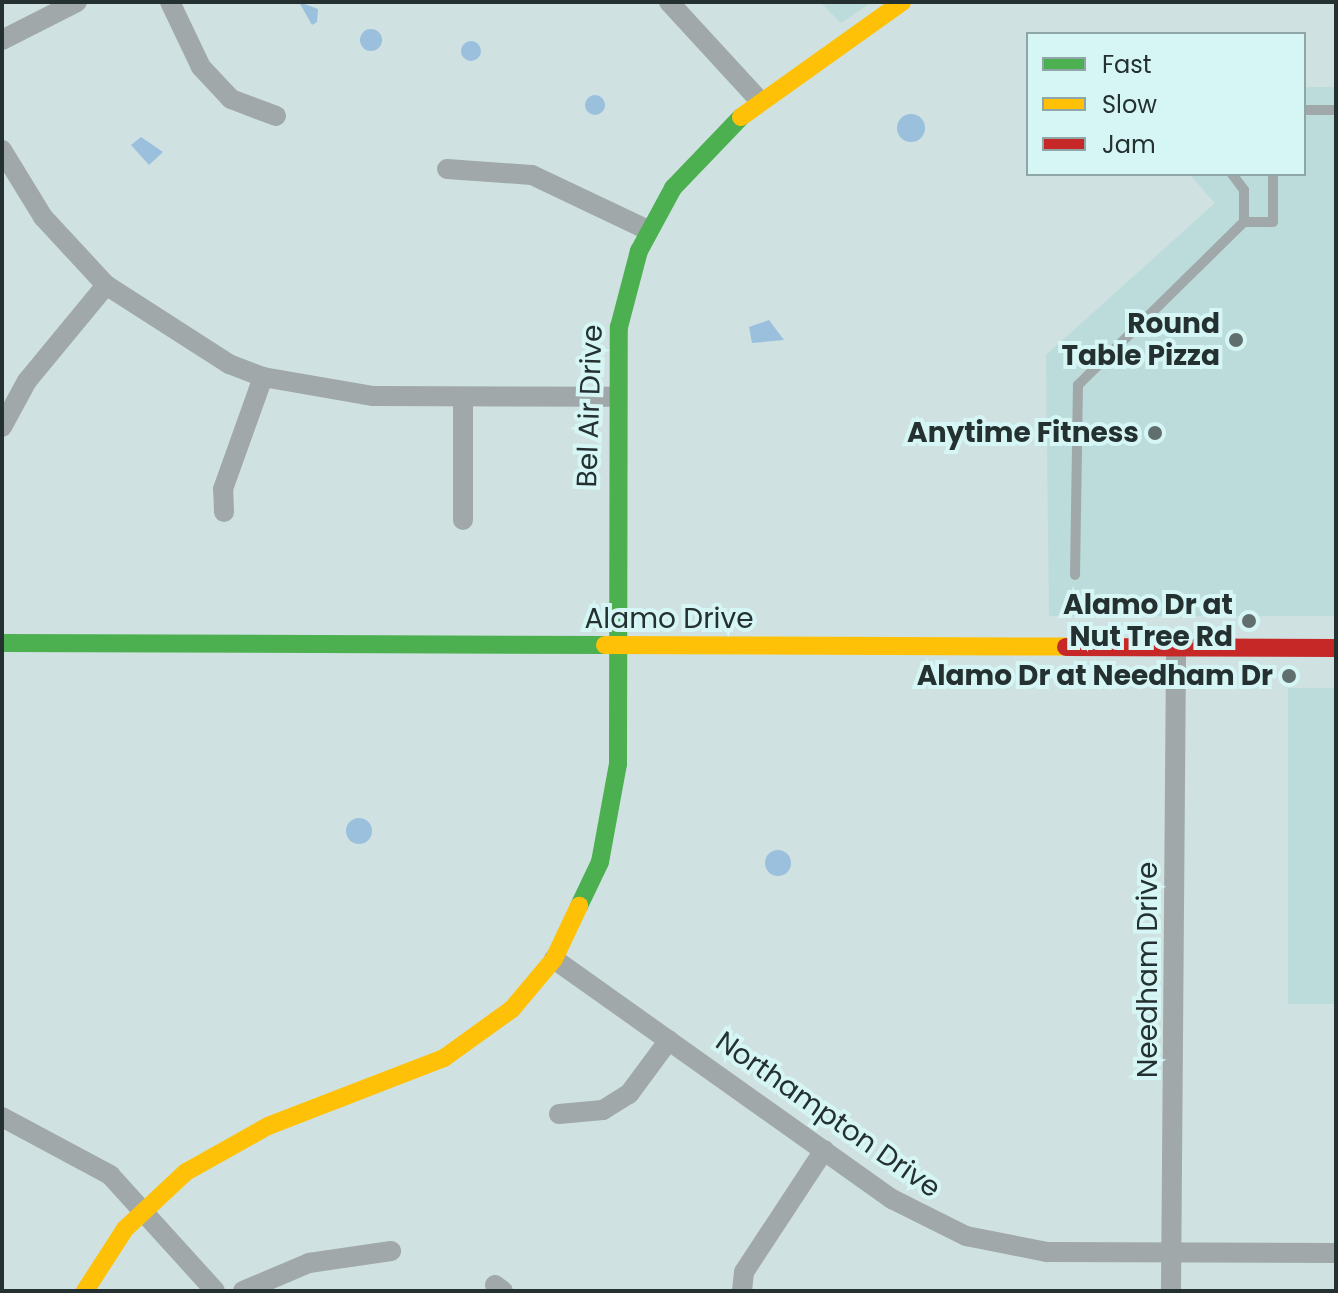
<!DOCTYPE html>
<html>
<head>
<meta charset="utf-8">
<style>
  body { margin:0 }
  #map { position:relative; width:1338px; height:1293px; overflow:hidden; background:#cfe1e1; font-family:Poppins,sans-serif }
  div>[style] { position:absolute }
  .built>* { inset:0; background:#bcdbdb; transform-origin:0 0 }
  .water>* { inset:0; background:#9ac0de }
  .round { border-radius:50% }
  .lane>* { height:10px; margin:-5px; padding:0 5px; transform-origin:5px; border-radius:5px; background:#a0a8a9 }
  .street>* { height:20px; margin:-10px; padding:0 10px; transform-origin:10px; border-radius:10px; background:#a0a8a9 }
  .fast>* { height:18px; margin:-9px; padding:0 9px; transform-origin:9px; border-radius:9px; background:#4caf50 }
  .slow>* { height:18px; margin:-9px; padding:0 9px; transform-origin:9px; border-radius:9px; background:#ffc107 }
  .jam>* { height:18px; margin:-9px; padding:0 9px; transform-origin:9px; border-radius:9px; background:#c62828 }
  .dots>* { width:22px; height:22px; translate:-50% -50%; box-sizing:border-box; border:4px solid #d5f6f5; border-radius:50% }
  span { translate:-50% -50%; white-space:nowrap; text-align:center; line-height:1.15; -webkit-text-stroke:8px #d5f6f5; paint-order:stroke }
  .poi-label { font-size:28px; color:#243130; font-weight:700 }
  .right { translate:-100% -50%; text-align:right }
  .street-label { font-size:28px; color:#243130 }
  .frame { position:absolute; inset:0; border:4px solid #243130; pointer-events:none }
  .legend { position:absolute; left:1026px; top:32px; width:280px; height:144px; box-sizing:border-box; background:#d5f6f5; border:2px solid #8ea7a6; margin:0; padding:10px 14px; list-style:none; font-size:24px; color:#243130 }
  .legend li { display:flex; align-items:center; gap:16px; height:40px }
  .legend b { width:40px; border:2px solid #8ea7a6 }
</style>
</head>
<body>
<div id="map">
  <div class="built">
    <i style="clip-path:polygon(820px 2px,872px 2px,841px 23px)"></i>
    <i style="clip-path:polygon(1304px 87px,1336px 87px,1336px 616px,1049px 616px,1046px 355px,1215px 203px,1189px 174px,1304px 174px)"></i>
    <i style="left:1288px;top:688px;width:48px;height:316px"></i>
  </div>
  <div class="water">
    <i style="clip-path:polygon(299px 2px,318px 9px,317px 22px,312px 25px)"></i>
    <i class="round" style="left:360px;top:29px;width:22px;height:22px"></i>
    <i class="round" style="left:461px;top:41px;width:20px;height:20px"></i>
    <i class="round" style="left:585px;top:95px;width:20px;height:20px"></i>
    <i class="round" style="left:897px;top:114px;width:28px;height:28px"></i>
    <i style="clip-path:polygon(141px 137px,163px 152px,149px 165px,131px 145px)"></i>
    <i style="clip-path:polygon(769px 320px,784px 340px,752px 343px,749px 327px)"></i>
    <i class="round" style="left:346px;top:818px;width:26px;height:26px"></i>
    <i class="round" style="left:765px;top:850px;width:26px;height:26px"></i>
  </div>
  <div class="lane">
    <i style="left:1304px;top:110px;width:32px"></i>
    <i style="left:1232px;top:174px;width:20px;rotate:53deg"></i>
    <i style="left:1244px;top:190px;width:32px;rotate:90deg"></i>
    <i style="left:1075px;top:575px;width:190px;rotate:-89.1deg"></i>
    <i style="left:1078px;top:385px;width:233px;rotate:-44.5deg"></i>
    <i style="left:1244px;top:222px;width:29px"></i>
    <i style="left:1273px;top:222px;width:48px;rotate:-90deg"></i>
  </div>
  <div class="street">
    <i style="left:170px;top:2px;width:72px;rotate:64.5deg"></i>
    <i style="left:201px;top:67px;width:44px;rotate:46.8deg"></i>
    <i style="left:231px;top:99px;width:48px;rotate:20.7deg"></i>
    <i style="left:669px;top:2px;width:133px;rotate:47.4deg"></i>
    <i style="left:2px;top:40px;width:84px;rotate:-26.9deg"></i>
    <i style="left:2px;top:150px;width:79px;rotate:58.5deg"></i>
    <i style="left:43px;top:217px;width:93px;rotate:47.2deg"></i>
    <i style="left:106px;top:285px;width:146px;rotate:32.7deg"></i>
    <i style="left:229px;top:364px;width:36px;rotate:21deg"></i>
    <i style="left:263px;top:377px;width:112px;rotate:9.8deg"></i>
    <i style="left:373px;top:396px;width:241px;rotate:0.2deg"></i>
    <i style="left:447px;top:169px;width:85px;rotate:4deg"></i>
    <i style="left:532px;top:175px;width:128px;rotate:25.4deg"></i>
    <i style="left:463px;top:401px;width:119px;rotate:90deg"></i>
    <i style="left:2px;top:427px;width:52px;rotate:-61.5deg"></i>
    <i style="left:27px;top:381px;width:124px;rotate:-50.5deg"></i>
    <i style="left:224px;top:512px;width:23px;rotate:-92deg"></i>
    <i style="left:223px;top:489px;width:119px;rotate:-70.3deg"></i>
    <i style="left:554px;top:959px;width:415px;rotate:35.4deg"></i>
    <i style="left:892px;top:1199px;width:83px;rotate:26.6deg"></i>
    <i style="left:966px;top:1236px;width:83px;rotate:11.2deg"></i>
    <i style="left:1047px;top:1252px;width:289px;rotate:0.2deg"></i>
    <i style="left:559px;top:1114px;width:44px;rotate:-5.2deg"></i>
    <i style="left:603px;top:1110px;width:31px;rotate:-32deg"></i>
    <i style="left:629px;top:1094px;width:67px;rotate:-53.5deg"></i>
    <i style="left:2px;top:1117px;width:123px;rotate:28.2deg"></i>
    <i style="left:110px;top:1175px;width:156px;rotate:47.8deg"></i>
    <i style="left:495px;top:1285px;width:10px;rotate:37deg"></i>
    <i style="left:243px;top:1291px;width:72px;rotate:-23deg"></i>
    <i style="left:309px;top:1263px;width:83px;rotate:-8.3deg"></i>
    <i style="left:742px;top:1291px;width:19px;rotate:-84deg"></i>
    <i style="left:744px;top:1272px;width:146px;rotate:-56.7deg"></i>
    <i style="left:1171px;top:1291px;width:642px;rotate:-89.55deg"></i>
  </div>
  <div class="fast">
    <i style="left:2px;top:643px;width:603px;rotate:0.19deg"></i>
    <i style="left:579px;top:906px;width:49px;rotate:-64.5deg"></i>
    <i style="left:600px;top:862px;width:100px;rotate:-79.6deg"></i>
    <i style="left:618px;top:764px;width:437px;rotate:-89.9deg"></i>
    <i style="left:619px;top:327px;width:79px;rotate:-75.3deg"></i>
    <i style="left:639px;top:251px;width:72px;rotate:-61.6deg"></i>
    <i style="left:673px;top:188px;width:98px;rotate:-46.2deg"></i>
  </div>
  <div class="slow">
    <i style="left:741px;top:117px;width:198px;rotate:-35.5deg"></i>
    <i style="left:605px;top:645px;width:461px;rotate:0.2deg"></i>
    <i style="left:85px;top:1291px;width:74px;rotate:-57.2deg"></i>
    <i style="left:125px;top:1229px;width:83px;rotate:-43.1deg"></i>
    <i style="left:186px;top:1172px;width:94px;rotate:-29.3deg"></i>
    <i style="left:268px;top:1126px;width:189px;rotate:-21.1deg"></i>
    <i style="left:444px;top:1058px;width:84px;rotate:-35.8deg"></i>
    <i style="left:512px;top:1009px;width:65px;rotate:-50deg"></i>
    <i style="left:554px;top:959px;width:59px;rotate:-64.7deg"></i>
  </div>
  <div class="jam">
    <i style="left:1066px;top:647px;width:270px;rotate:0.2deg"></i>
  </div>
  <div class="dots">
    <i style="left:1236px;top:340px;background:#606f6e"></i>
    <i style="left:1155px;top:433px;background:#606f6e"></i>
    <i style="left:1249px;top:621px;background:#606f6e"></i>
    <i style="left:1289px;top:676px;background:#606f6e"></i>
  </div>
  <div class="poi-label">
    <span class="right" style="left:1220px;top:340px">Round<br>Table Pizza</span>
    <span class="right" style="left:1139px;top:433px">Anytime Fitness</span>
    <span class="right" style="left:1233px;top:621px">Alamo Dr at<br>Nut Tree Rd</span>
    <span class="right" style="left:1273px;top:676px">Alamo Dr at Needham Dr</span>
  </div>
  <div class="street-label">
    <span style="left:590px;top:406px;rotate:-88deg">Bel Air Drive</span>
    <span style="left:669px;top:619px">Alamo Drive</span>
    <span style="left:1148px;top:970px;rotate:-90deg">Needham Drive</span>
    <span style="left:828px;top:1115px;rotate:35deg">Northampton Drive</span>
  </div>
  <div class="frame"></div>
  <ul class="legend">
  <li><b style="height:10px;background:#4caf50"></b>Fast</li>
  <li><b style="height:10px;background:#ffc107"></b>Slow</li>
  <li><b style="height:10px;background:#c62828"></b>Jam</li>
  </ul>
</div>
</body>
</html>
